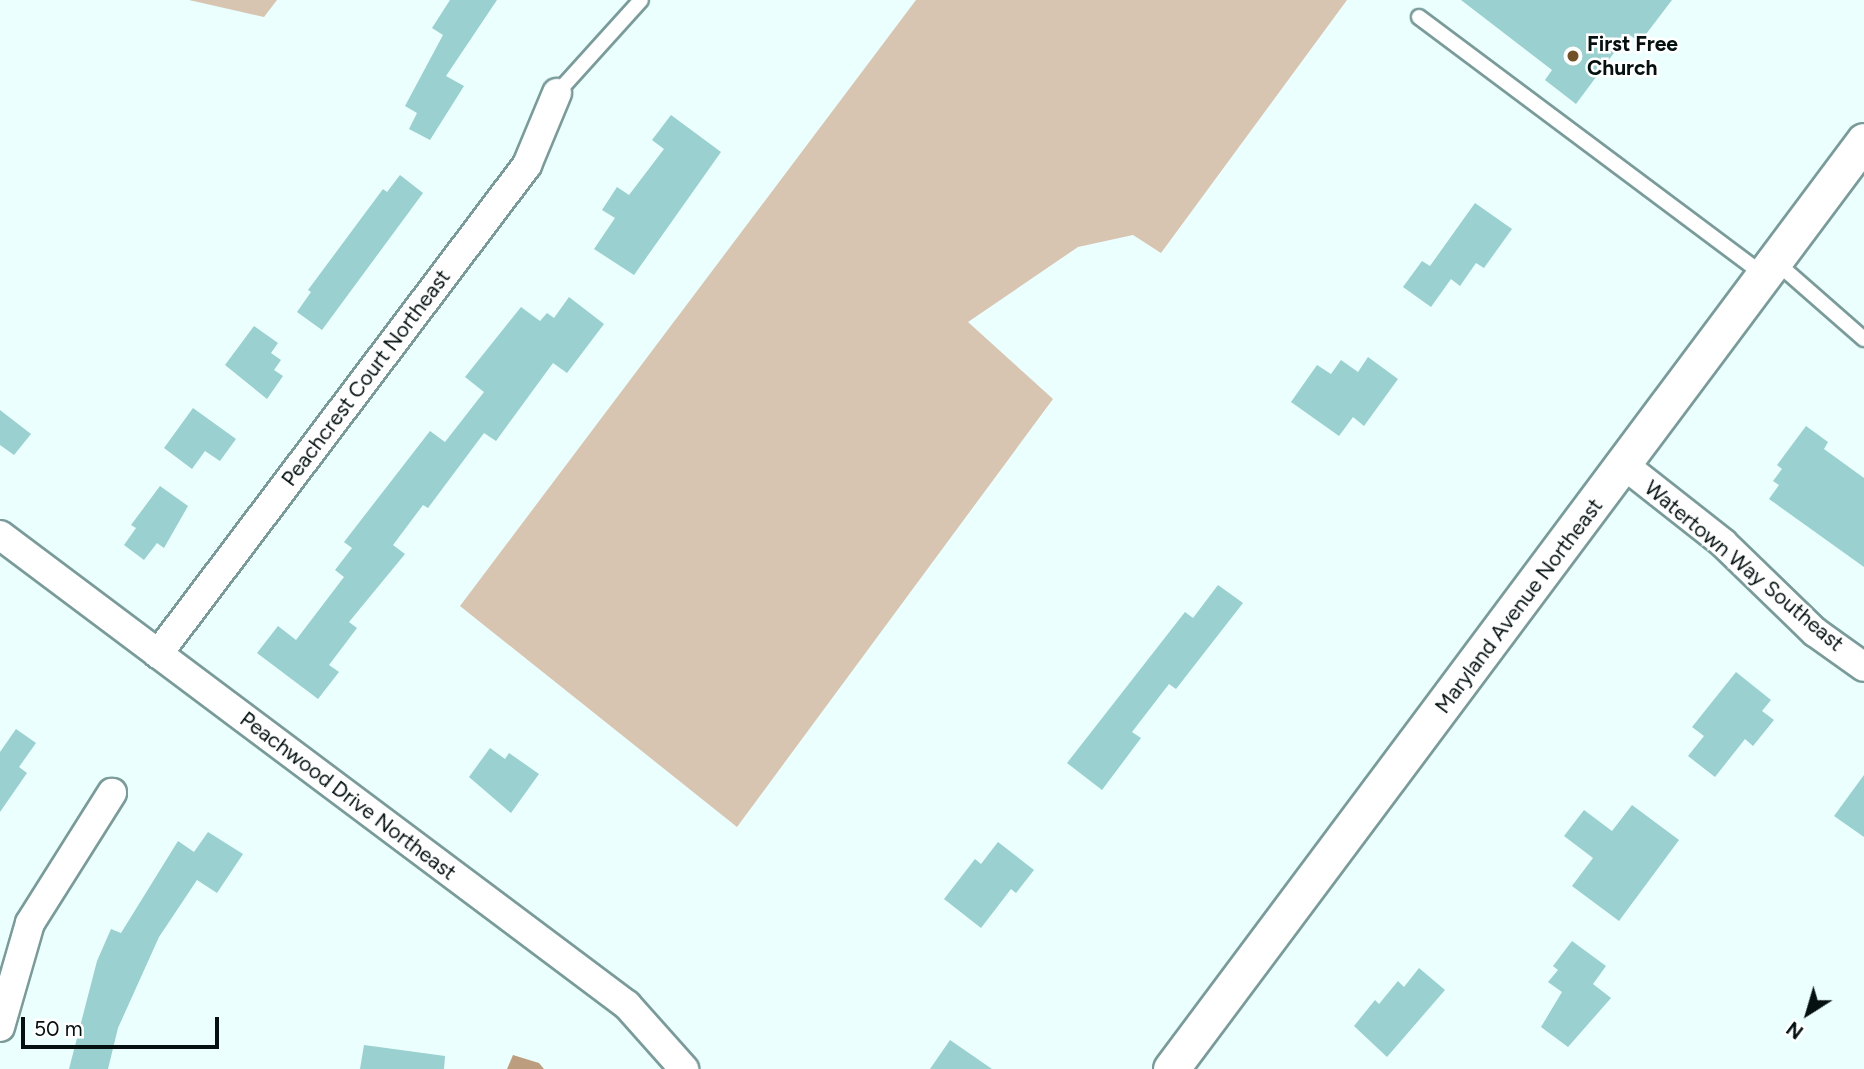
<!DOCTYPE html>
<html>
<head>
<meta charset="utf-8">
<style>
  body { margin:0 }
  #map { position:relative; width:1864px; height:1069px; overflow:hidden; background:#eafffe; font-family:Figtree,sans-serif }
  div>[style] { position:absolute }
  .green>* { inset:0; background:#d8c5b1 }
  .water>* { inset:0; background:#bc9e7f }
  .building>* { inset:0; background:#9ad0cf }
  .roads { filter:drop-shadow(2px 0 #7b9b9b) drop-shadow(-2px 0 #7b9b9b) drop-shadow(0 2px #7b9b9b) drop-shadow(0 -2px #7b9b9b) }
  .service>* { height:14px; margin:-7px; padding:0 7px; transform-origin:7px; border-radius:7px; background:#fff }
  .minor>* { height:28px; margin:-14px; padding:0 14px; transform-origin:14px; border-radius:14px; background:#fff }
  .tertiary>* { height:35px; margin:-17.5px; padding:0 17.5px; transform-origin:17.5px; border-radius:17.5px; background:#fff }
  .dots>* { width:19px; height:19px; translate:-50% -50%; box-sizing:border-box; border:4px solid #fff; border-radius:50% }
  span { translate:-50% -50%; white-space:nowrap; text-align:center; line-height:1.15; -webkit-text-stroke:5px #fff; paint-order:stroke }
  .poi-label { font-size:21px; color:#051010; font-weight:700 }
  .left { translate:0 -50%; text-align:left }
  .street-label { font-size:21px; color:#051010 }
  .north { position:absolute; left:1773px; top:978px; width:70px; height:70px; -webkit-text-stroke:5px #fff; paint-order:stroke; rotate:217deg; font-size:19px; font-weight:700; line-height:28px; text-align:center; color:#051010 }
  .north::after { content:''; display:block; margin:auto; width:24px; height:32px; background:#051010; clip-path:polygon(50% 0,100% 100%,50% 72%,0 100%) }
  .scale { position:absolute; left:21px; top:1017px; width:198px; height:32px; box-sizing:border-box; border:4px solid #051010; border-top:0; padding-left:9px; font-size:21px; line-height:24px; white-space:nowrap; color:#051010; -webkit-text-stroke:5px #fff; paint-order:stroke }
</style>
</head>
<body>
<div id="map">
  <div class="green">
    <i style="clip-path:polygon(189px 0,277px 0,264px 17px)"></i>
    <i style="clip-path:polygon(916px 0,1347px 0,1161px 253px,1133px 235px,1078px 247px,968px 322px,1053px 399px,737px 827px,460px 606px)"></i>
  </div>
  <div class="water">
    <i style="clip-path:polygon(513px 1055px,539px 1063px,544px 1069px,507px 1069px)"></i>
  </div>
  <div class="building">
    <i style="clip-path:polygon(450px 0,497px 0,446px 76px,464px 86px,430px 140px,409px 129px,417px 113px,405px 106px,443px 35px,432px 28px)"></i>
    <i style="clip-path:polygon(1461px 0,1672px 0,1640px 42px,1628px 34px,1576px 104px,1545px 80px,1552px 70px)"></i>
    <i style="clip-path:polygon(671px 115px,721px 152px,634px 275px,594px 249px,615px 218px,602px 210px,617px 187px,629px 195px,664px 149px,652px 140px)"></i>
    <i style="clip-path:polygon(400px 175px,423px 193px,322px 330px,297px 312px,311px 292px,308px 290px,383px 189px,387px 192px)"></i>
    <i style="clip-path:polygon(1475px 203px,1512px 229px,1484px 268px,1476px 263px,1460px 286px,1451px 279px,1431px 307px,1403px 287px,1422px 261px,1430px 266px)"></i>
    <i style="clip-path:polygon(569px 297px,604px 324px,567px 373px,553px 363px,496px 441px,484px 433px,428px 508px,423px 505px,393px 545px,405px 554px,349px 622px,357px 628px,329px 665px,339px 672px,318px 699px,257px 653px,278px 626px,296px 640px,344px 577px,335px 570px,352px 548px,344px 542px,430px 431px,445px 442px,484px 392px,465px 377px,521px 307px,540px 321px,547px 313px,554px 318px)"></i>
    <i style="clip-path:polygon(254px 326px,278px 343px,271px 353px,281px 360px,274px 370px,283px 376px,267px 399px,225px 365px)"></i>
    <i style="clip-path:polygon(1368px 357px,1398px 379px,1364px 426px,1353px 417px,1339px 436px,1291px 402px,1317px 365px,1331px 374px,1341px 360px,1358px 372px)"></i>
    <i style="clip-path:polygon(193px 408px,236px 439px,220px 461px,205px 451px,192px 469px,164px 448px)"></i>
    <i style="clip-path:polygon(0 410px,31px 434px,14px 455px,0 445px)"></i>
    <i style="clip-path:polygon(1806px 426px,1828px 442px,1824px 449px,1864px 478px,1864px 567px,1769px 499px,1779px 485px,1773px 481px,1782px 469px,1777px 465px)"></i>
    <i style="clip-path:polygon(160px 486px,188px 506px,164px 548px,157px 543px,144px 560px,124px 545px,136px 528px,131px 525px)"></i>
    <i style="clip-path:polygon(1218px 585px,1243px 603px,1176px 689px,1169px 684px,1132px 732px,1141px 738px,1102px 790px,1067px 763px,1185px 612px,1193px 618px)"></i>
    <i style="clip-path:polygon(1736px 672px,1771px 700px,1762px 711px,1774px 720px,1753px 746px,1745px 739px,1715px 777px,1688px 756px,1704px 736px,1692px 727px)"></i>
    <i style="clip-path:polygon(16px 729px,36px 743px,19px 767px,27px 773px,0 812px,0 752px)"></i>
    <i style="clip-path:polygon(490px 748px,505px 759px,509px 753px,539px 774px,511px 813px,469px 777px)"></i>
    <i style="clip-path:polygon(1864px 775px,1864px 837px,1834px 816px)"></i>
    <i style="clip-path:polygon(1632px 805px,1679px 840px,1619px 921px,1572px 886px,1593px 858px,1564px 836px,1584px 810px,1612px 831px)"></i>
    <i style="clip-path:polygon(208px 832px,243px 854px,217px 893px,197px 880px,159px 937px,118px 1028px,108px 1069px,69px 1069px,97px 961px,111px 929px,121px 933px,178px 841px,194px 852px)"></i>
    <i style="clip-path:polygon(998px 842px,1034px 870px,1016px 893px,1011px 889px,981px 928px,944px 899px,975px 859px,981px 864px)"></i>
    <i style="clip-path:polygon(1572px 941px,1606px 966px,1593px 984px,1611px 998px,1568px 1047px,1541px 1027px,1562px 992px,1548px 982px,1558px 970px,1553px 966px)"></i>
    <i style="clip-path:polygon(1419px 968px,1445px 990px,1387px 1057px,1354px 1026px,1375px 1000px,1379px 1004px,1398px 981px,1404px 987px)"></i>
    <i style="clip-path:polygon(950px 1040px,992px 1069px,930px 1069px)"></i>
    <i style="clip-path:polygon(364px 1045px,445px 1056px,444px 1069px,360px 1069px)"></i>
  </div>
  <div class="roads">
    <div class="service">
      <i style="left:1419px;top:17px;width:431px;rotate:36.8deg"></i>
      <i style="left:557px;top:93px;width:125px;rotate:-47.9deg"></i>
      <i style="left:1776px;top:262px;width:117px;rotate:41.2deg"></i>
    </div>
    <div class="minor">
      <i style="left:1624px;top:465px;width:126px;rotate:38.2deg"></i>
      <i style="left:1723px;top:543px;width:128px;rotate:44.1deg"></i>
      <i style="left:1815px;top:632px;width:60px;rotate:35.5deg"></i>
      <i style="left:0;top:535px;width:784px;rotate:36.86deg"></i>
      <i style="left:627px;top:1005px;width:86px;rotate:48.3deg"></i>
      <i style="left:158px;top:654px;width:613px;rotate:-52.96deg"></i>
      <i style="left:527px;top:165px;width:78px;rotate:-67.4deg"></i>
      <i style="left:0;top:1027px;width:108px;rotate:-73.9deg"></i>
      <i style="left:30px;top:923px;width:154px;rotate:-57.8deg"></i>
    </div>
    <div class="tertiary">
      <i style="left:1171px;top:1069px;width:1158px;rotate:-53.25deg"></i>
    </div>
  </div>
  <div class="dots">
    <i style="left:1573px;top:56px;background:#725028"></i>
  </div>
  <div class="poi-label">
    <span class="left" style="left:1587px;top:56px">First Free<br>Church</span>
  </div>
  <div class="street-label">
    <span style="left:366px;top:378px;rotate:-53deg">Peachcrest Court Northeast</span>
    <span style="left:1744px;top:566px;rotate:40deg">Watertown Way Southeast</span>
    <span style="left:1519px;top:606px;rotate:-53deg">Maryland Avenue Northeast</span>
    <span style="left:348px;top:796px;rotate:37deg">Peachwood Drive Northeast</span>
  </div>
  <div class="north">N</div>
  <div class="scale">50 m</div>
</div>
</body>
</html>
